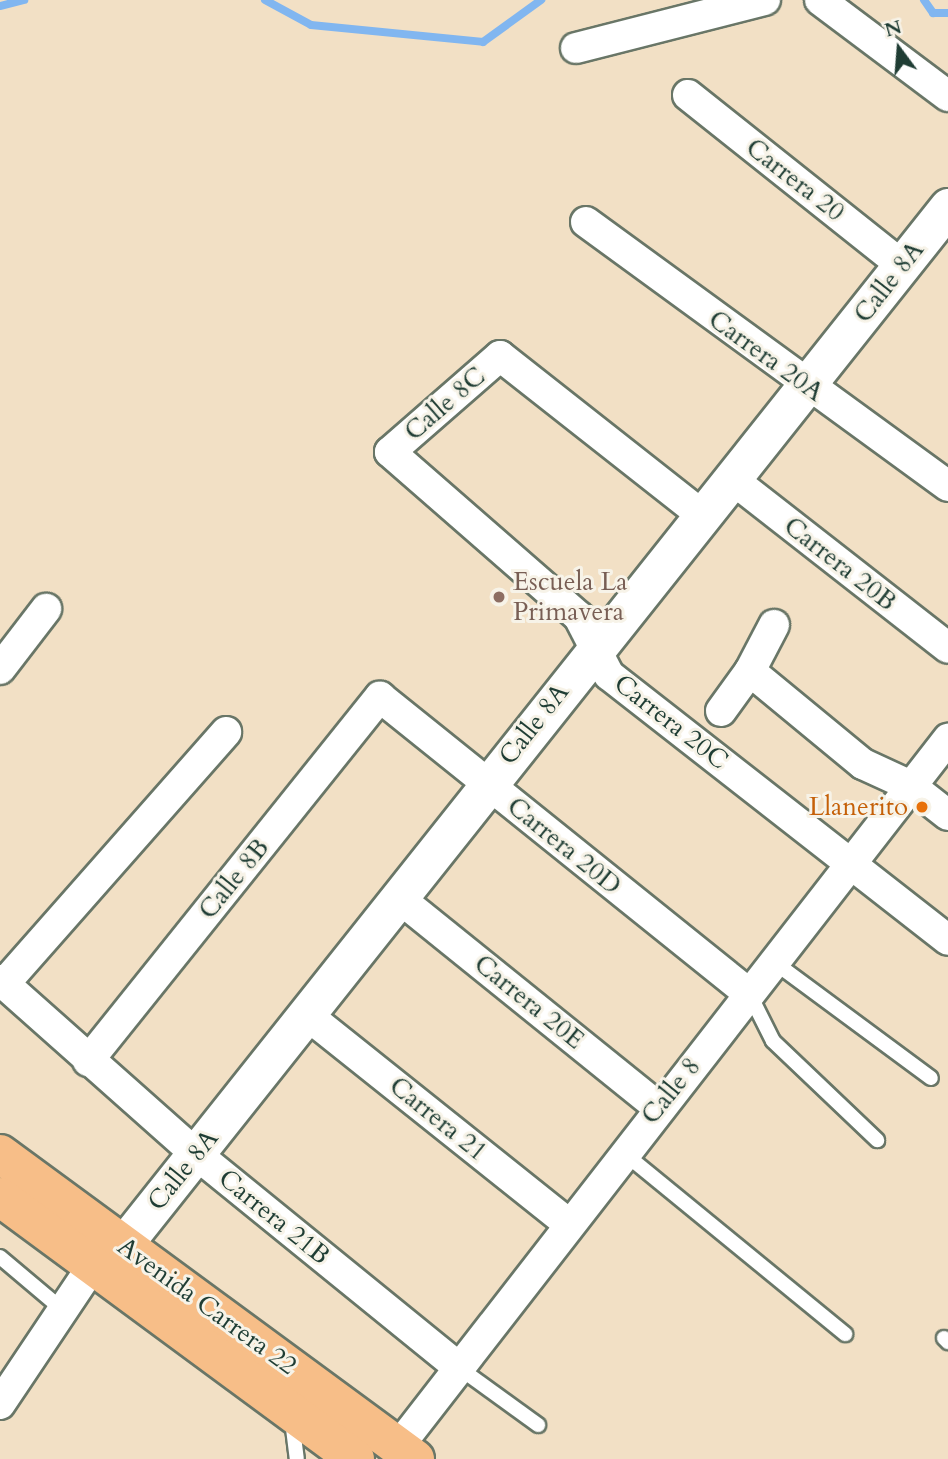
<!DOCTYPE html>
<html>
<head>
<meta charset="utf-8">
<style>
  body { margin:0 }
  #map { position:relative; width:948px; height:1459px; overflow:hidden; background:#f2e0c5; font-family:Cardo,serif }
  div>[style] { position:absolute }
  .stream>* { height:8px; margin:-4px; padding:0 4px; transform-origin:4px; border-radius:4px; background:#81b6f0 }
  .roads { filter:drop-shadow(2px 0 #697667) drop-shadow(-2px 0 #697667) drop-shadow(0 2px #697667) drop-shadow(0 -2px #697667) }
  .service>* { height:14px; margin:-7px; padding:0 7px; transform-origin:7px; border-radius:7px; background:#fff }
  .minor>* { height:30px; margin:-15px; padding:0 15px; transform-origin:15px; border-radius:15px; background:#fff }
  .tertiary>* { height:37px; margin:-18.5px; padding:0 18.5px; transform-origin:18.5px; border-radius:18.5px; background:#fff }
  .primary>* { height:38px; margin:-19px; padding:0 19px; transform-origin:19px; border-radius:19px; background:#f7be88 }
  .dots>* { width:19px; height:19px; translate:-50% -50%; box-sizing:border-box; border:4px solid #f7f3e8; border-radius:50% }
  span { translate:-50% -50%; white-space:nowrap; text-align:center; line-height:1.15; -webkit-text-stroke:6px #f7f3e8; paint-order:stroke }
  .street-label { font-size:26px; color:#1f3d34 }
  .education-label { font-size:26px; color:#785e54 }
  .left { translate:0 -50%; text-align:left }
  .food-label { font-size:26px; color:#c56008 }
  .right { translate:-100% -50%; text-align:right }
  .north { position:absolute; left:864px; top:14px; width:70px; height:70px; -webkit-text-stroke:5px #f7f3e8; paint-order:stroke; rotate:344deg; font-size:19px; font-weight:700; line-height:28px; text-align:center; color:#1f3d34 }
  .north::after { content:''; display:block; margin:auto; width:24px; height:32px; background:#1f3d34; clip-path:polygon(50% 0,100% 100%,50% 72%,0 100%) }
</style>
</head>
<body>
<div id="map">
  <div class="stream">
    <i style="left:265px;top:0;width:52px;rotate:28.5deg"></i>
    <i style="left:311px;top:25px;width:173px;rotate:5.6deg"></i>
    <i style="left:483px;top:42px;width:72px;rotate:-35.9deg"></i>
    <i style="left:924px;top:0;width:16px;rotate:55deg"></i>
    <i style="left:933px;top:13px;width:15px"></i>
    <i style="left:0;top:6px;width:25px;rotate:-14deg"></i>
  </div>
  <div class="roads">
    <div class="service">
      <i style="left:774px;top:962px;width:195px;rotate:36.5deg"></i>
      <i style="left:750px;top:995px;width:51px;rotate:63.4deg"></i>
      <i style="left:773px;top:1041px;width:144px;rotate:43.6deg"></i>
      <i style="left:624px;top:1153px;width:286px;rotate:39.3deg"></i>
      <i style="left:0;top:1257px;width:82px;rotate:40.1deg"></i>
      <i style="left:944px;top:1338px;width:6px;rotate:45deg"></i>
      <i style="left:458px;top:1367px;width:99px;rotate:35.9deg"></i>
      <i style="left:292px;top:1420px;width:39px;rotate:83deg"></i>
    </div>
    <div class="minor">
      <i style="left:820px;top:0;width:160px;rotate:36.9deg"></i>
      <i style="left:576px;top:48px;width:195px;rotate:-14.3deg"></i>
      <i style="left:688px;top:95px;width:273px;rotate:38.5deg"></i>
      <i style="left:586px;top:222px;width:448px;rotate:36.1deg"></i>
      <i style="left:732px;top:479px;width:274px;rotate:38deg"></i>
      <i style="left:702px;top:515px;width:257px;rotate:-141.8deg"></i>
      <i style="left:500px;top:356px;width:146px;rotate:138.9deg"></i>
      <i style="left:390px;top:452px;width:251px;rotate:41.1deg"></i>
      <i style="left:579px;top:617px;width:65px;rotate:62.7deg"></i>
      <i style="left:609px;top:675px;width:430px;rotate:38deg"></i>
      <i style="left:0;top:669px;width:76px;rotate:-52.5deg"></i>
      <i style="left:750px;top:671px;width:146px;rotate:39.5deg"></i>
      <i style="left:863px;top:764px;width:53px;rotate:24.6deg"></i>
      <i style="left:911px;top:786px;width:47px;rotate:38.1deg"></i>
      <i style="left:721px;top:711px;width:49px;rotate:-54.1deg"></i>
      <i style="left:750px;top:671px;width:52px;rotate:-62.4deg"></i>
      <i style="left:399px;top:898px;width:333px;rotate:38.9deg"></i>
      <i style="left:0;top:980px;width:262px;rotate:41.6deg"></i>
      <i style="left:196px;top:1154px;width:338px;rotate:39.1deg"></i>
      <i style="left:4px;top:984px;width:336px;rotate:-48.6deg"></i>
      <i style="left:307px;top:1015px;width:334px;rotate:38.6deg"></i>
      <i style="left:88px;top:1061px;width:467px;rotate:-51.3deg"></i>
      <i style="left:380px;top:697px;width:474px;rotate:38.8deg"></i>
      <i style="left:0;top:1404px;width:167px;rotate:-56.2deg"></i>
      <i style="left:398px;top:1447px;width:897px;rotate:-52.16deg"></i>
    </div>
    <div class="tertiary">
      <i style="left:123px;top:1245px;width:1326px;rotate:-51.52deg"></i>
    </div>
    <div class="primary">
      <i style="left:0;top:1154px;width:515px;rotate:36.31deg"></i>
      <i style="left:0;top:1197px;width:441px;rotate:36.4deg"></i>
    </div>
  </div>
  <div class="dots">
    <i style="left:499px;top:597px;background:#8d6e63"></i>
    <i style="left:922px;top:807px;background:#e8710a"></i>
  </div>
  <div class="street-label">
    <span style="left:795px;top:180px;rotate:38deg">Carrera 20</span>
    <span style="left:889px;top:282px;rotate:-52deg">Calle 8A</span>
    <span style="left:766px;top:356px;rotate:36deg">Carrera 20A</span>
    <span style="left:445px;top:404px;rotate:-41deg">Calle 8C</span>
    <span style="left:840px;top:564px;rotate:38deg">Carrera 20B</span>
    <span style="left:671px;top:722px;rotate:38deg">Carrera 20C</span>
    <span style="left:534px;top:724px;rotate:-52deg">Calle 8A</span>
    <span style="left:564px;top:846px;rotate:39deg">Carrera 20D</span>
    <span style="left:234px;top:879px;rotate:-51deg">Calle 8B</span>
    <span style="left:529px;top:1002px;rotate:39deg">Carrera 20E</span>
    <span style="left:671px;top:1091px;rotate:-51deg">Calle 8</span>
    <span style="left:438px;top:1119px;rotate:39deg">Carrera 21</span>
    <span style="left:183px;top:1170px;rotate:-51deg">Calle 8A</span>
    <span style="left:274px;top:1217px;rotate:39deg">Carrera 21B</span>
    <span style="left:207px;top:1306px;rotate:36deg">Avenida Carrera 22</span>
  </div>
  <div class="education-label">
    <span class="left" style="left:513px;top:597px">Escuela La<br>Primavera</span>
  </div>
  <div class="food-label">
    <span class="right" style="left:908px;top:807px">Llanerito</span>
  </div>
  <div class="north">N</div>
</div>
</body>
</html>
